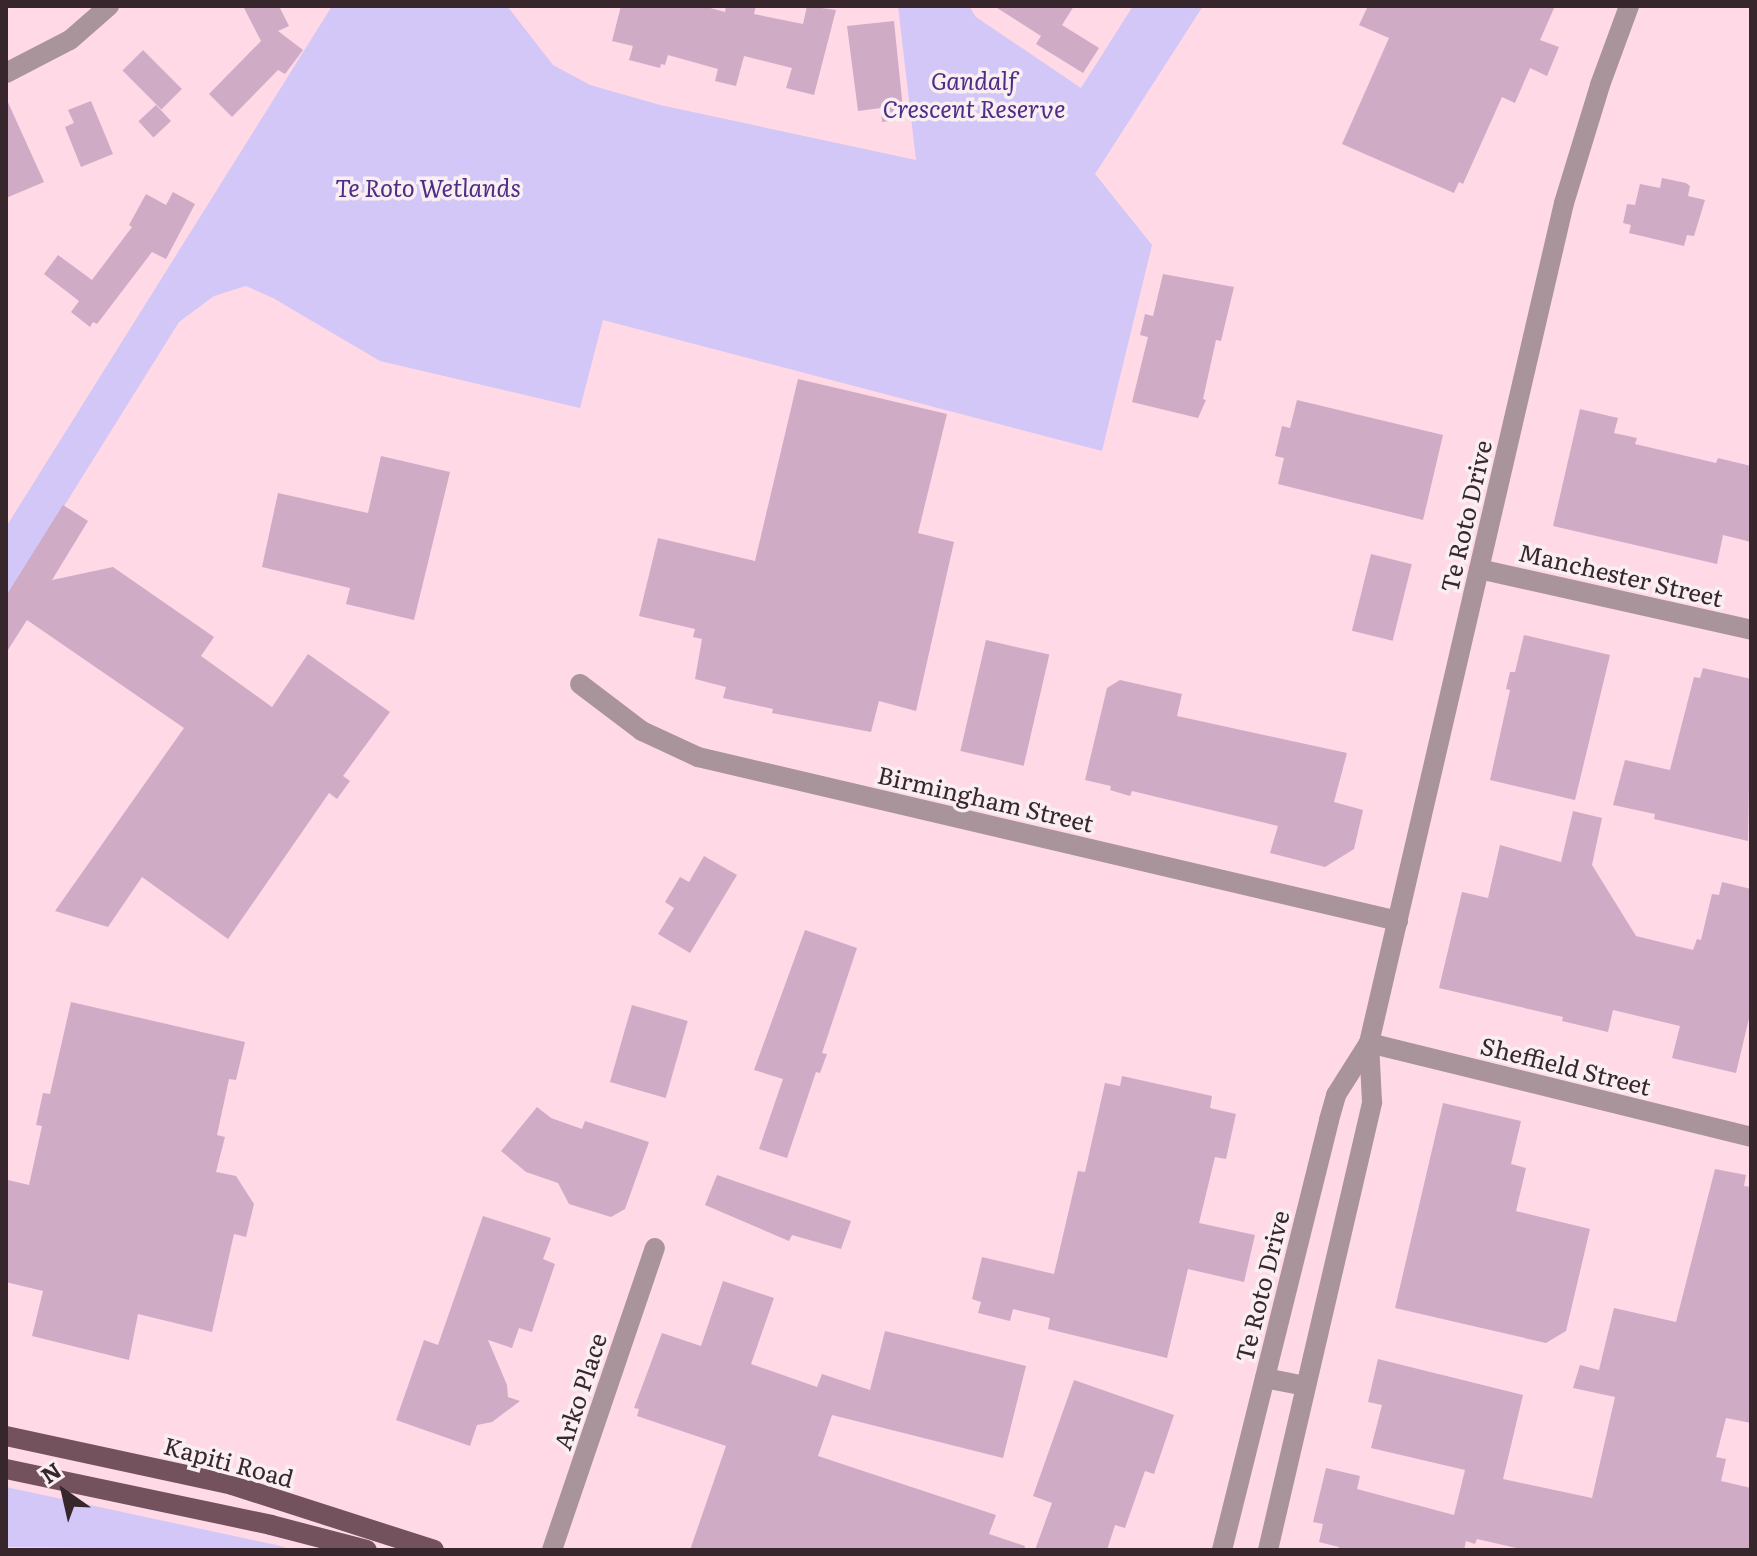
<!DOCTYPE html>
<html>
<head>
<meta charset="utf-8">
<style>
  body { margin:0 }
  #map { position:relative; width:1757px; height:1556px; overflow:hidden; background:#ffd9e6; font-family:Literata,serif }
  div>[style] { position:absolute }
  .green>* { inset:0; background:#d2c7f6 }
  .building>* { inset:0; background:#d0abc6; transform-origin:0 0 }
  .minor>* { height:20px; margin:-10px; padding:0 10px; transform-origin:10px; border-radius:10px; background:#a8949a }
  .major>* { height:20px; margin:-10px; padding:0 10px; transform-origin:10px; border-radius:10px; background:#73515d }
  span { translate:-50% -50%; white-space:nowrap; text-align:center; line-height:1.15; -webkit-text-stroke:7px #f9eff2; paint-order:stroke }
  .park-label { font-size:24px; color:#4e2d87; font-style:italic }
  .street-label { font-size:24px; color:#38262d }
  .frame { position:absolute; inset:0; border:8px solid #38262d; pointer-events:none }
  .north { position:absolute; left:24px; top:1452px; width:80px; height:80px; -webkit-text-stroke:6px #f9eff2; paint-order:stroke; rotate:326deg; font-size:22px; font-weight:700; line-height:32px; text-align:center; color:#38262d }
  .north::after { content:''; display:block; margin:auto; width:28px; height:36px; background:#38262d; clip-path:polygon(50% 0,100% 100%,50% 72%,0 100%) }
</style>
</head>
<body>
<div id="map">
  <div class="green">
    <i style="clip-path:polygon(332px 6px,507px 6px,553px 65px,590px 85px,660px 105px,916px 160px,898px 6px,969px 6px,976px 17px,1081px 88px,1133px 6px,1203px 6px,1095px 174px,1152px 245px,1102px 451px,603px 320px,580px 408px,380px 361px,273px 298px,246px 286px,214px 296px,179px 322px,6px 599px,6px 527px)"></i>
    <i style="clip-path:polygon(6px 1487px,276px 1545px,295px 1550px,6px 1547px)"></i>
  </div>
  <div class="building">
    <i style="clip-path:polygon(243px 6px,279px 6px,289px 26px,278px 31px,303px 50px,285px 74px,278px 70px,232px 117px,209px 94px,261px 41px)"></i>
    <i style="clip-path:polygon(621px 6px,703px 6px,725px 12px,726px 6px,756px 6px,754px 14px,803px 24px,807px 6px,836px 10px,814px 95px,786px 88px,792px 68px,744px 56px,736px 86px,715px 81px,718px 69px,668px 55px,665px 65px,661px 64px,660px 68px,629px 60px,633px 46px,612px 41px)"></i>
    <i style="clip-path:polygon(994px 6px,1074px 6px,1062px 25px,1099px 48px,1083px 73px,1036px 44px,1041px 36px)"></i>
    <i style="clip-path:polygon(1368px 6px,1555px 6px,1540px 40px,1559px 47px,1547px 76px,1530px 68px,1515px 103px,1502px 97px,1463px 184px,1459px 182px,1454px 193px,1342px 144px,1389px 38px,1359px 25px)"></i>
    <i style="clip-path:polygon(894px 21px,904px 119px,882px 122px,881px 108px,858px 111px,847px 26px)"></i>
    <i style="left:143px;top:50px;width:55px;height:29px;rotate:45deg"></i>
    <i style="clip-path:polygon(6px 98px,44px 182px,6px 198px)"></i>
    <i style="clip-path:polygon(91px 101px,113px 154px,81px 167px,65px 127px,74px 123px,68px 110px)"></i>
    <i style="left:156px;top:105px;width:22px;height:24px;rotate:47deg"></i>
    <i style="clip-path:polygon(1662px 178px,1686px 183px,1690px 186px,1688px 196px,1705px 200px,1694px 236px,1687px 235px,1684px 246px,1629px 233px,1631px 225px,1623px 223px,1627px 204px,1635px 205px,1640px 184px,1660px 188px)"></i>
    <i style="clip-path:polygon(173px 192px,195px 204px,166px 259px,152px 252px,97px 324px,93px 322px,90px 327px,71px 312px,79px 301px,44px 274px,58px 255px,92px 280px,132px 227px,129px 225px,146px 194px,166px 205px)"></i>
    <i style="clip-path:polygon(1163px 274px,1234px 287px,1221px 341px,1216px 340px,1203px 399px,1206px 400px,1198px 418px,1132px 402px,1148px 337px,1140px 335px,1145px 314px,1153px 316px)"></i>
    <i style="clip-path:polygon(798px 379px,947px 414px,918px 533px,954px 542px,916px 711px,879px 701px,871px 732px,772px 713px,773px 709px,723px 698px,726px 687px,695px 679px,702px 639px,693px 637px,695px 629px,639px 616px,658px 538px,755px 561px)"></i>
    <i style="clip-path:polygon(1297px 400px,1443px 435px,1423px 520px,1278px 484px,1284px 458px,1275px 456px,1282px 426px,1290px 428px)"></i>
    <i style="clip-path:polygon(1580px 409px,1618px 418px,1614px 433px,1637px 438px,1635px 444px,1716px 463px,1718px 458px,1751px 466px,1751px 542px,1723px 535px,1717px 564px,1553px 526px)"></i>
    <i style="clip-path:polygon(381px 456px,450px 472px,414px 620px,346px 604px,350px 588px,262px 567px,278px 493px,368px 513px)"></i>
    <i style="clip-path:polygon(63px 505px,88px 521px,52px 580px,113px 567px,214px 637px,201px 656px,272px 707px,308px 654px,390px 712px,343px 776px,350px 781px,337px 799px,329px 793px,228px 939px,142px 877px,108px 927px,55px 911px,184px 728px,27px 620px,6px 653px,6px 596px)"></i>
    <i style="left:1371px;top:554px;width:42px;height:79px;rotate:14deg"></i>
    <i style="clip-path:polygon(1524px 635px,1610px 655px,1575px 800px,1490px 780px,1510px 690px,1506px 689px,1510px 672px,1515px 672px)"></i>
    <i style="left:986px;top:640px;width:65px;height:114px;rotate:13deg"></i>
    <i style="clip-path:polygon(1703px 668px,1751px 679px,1748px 841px,1654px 819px,1655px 814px,1613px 805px,1625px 760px,1670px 770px,1694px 677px,1700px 678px)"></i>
    <i style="clip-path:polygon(1120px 680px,1182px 694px,1177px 716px,1347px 753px,1334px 802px,1363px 810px,1354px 849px,1325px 867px,1270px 853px,1278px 826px,1132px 791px,1130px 796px,1110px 790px,1111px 786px,1085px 780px,1107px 688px)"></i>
    <i style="clip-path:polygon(1573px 811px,1602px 818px,1592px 865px,1636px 936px,1693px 950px,1697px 939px,1701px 940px,1712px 894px,1719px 895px,1722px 882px,1751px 889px,1751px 1010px,1736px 1073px,1672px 1058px,1680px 1026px,1613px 1010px,1608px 1032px,1562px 1021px,1563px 1017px,1439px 988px,1462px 892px,1488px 898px,1500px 845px,1561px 862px)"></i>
    <i style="clip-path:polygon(704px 856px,737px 875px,690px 953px,658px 934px,674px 908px,665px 902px,680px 877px,689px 882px)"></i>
    <i style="clip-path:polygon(805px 930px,857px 948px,822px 1053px,827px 1054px,820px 1073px,816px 1072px,787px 1158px,759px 1149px,783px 1079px,754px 1070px)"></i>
    <i style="clip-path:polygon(71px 1002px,245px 1042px,236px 1080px,229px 1079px,217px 1135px,225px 1137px,216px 1172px,236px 1176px,254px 1204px,246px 1237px,234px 1234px,212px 1332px,138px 1314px,129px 1360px,32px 1336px,43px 1291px,6px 1282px,8px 1180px,29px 1185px,42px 1126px,36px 1125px,43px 1093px,50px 1094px)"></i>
    <i style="left:632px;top:1005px;width:58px;height:80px;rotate:16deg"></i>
    <i style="clip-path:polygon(1122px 1076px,1212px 1096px,1210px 1108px,1236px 1114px,1226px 1159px,1215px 1157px,1199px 1223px,1255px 1235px,1244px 1282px,1188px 1269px,1167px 1358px,1048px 1329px,1050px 1318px,1013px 1309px,1010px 1321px,978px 1313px,981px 1302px,972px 1299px,982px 1257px,1054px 1274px,1078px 1171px,1085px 1172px,1105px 1083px,1120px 1086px)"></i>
    <i style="clip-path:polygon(1443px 1103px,1521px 1121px,1511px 1164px,1526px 1168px,1516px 1211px,1590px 1229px,1566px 1331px,1546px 1343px,1395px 1308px)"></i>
    <i style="clip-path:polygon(537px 1107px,551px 1118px,582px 1129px,585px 1121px,649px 1142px,625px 1209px,611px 1217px,569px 1204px,558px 1183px,526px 1172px,501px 1151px)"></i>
    <i style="clip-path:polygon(1715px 1169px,1746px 1175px,1744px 1186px,1751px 1187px,1751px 1423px,1726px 1418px,1716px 1457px,1726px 1459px,1721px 1481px,1751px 1488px,1751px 1550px,1525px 1550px,1477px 1539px,1475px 1544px,1466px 1541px,1464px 1550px,1338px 1550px,1339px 1547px,1319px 1542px,1323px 1524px,1313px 1522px,1326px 1468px,1360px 1476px,1357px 1489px,1454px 1515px,1465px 1470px,1371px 1448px,1382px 1405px,1368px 1402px,1378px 1359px,1523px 1395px,1503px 1479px,1592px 1498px,1615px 1397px,1573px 1388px,1580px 1365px,1599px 1370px,1614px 1308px,1676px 1322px)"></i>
    <i style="clip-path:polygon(717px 1175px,851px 1221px,841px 1249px,792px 1235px,789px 1241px,705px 1205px)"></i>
    <i style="clip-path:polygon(483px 1216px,551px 1238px,543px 1259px,555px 1264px,532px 1332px,519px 1328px,512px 1348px,488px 1340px,507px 1385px,508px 1397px,520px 1401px,492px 1422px,477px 1425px,470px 1446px,396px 1420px,424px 1340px,438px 1345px)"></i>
    <i style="clip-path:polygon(723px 1281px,774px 1298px,751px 1364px,817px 1387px,822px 1374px,870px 1390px,885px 1331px,1026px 1366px,1003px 1458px,832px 1415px,818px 1456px,996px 1515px,989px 1534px,1025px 1546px,1024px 1550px,690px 1550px,726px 1446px,637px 1416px,639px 1409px,634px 1408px,662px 1333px,701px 1346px)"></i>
    <i style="clip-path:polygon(1074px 1380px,1174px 1415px,1154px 1474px,1145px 1471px,1125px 1528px,1115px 1525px,1107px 1550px,1035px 1550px,1052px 1503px,1033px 1496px)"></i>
  </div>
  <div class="minor">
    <i style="left:6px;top:73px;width:72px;rotate:-27.3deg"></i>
    <i style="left:70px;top:40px;width:52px;rotate:-41.1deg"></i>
    <i style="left:1479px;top:569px;width:279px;rotate:12.6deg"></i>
    <i style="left:580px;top:684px;width:78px;rotate:37.2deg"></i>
    <i style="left:642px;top:731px;width:62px;rotate:24.9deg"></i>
    <i style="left:698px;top:757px;width:719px;rotate:13.19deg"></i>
    <i style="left:1369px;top:1043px;width:393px;rotate:13.8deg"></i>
    <i style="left:1265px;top:1378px;width:41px;rotate:11.3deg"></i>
    <i style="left:552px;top:1550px;width:319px;rotate:-71.2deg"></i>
    <i style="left:1222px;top:1550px;width:443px;rotate:-76deg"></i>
    <i style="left:1329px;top:1120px;width:26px;rotate:-74deg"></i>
    <i style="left:1336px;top:1095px;width:62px;rotate:-57.6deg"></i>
    <i style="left:1268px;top:1550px;width:460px;rotate:-76.9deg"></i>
    <i style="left:1372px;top:1102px;width:59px;rotate:-92.9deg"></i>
    <i style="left:1369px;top:1043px;width:862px;rotate:-76.93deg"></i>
    <i style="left:1564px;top:203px;width:123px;rotate:-73deg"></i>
    <i style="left:1600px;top:85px;width:84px;rotate:-69.8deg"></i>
  </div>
  <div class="major">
    <i style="left:6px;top:1436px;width:231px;rotate:12.2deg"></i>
    <i style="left:232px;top:1485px;width:212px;rotate:17.8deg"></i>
    <i style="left:6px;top:1469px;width:271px;rotate:11.9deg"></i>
    <i style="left:271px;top:1525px;width:99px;rotate:14.6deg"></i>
  </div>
  <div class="park-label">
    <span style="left:974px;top:94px">Gandalf<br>Crescent Reserve</span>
    <span style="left:428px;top:187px">Te Roto Wetlands</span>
  </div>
  <div class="street-label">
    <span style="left:1465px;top:516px;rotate:-77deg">Te Roto Drive</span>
    <span style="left:1621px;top:574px;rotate:13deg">Manchester Street</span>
    <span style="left:986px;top:798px;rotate:13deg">Birmingham Street</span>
    <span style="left:1566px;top:1065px;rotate:14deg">Sheffield Street</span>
    <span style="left:1261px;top:1286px;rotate:-76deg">Te Roto Drive</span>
    <span style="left:579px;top:1391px;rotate:-72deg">Arko Place</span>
    <span style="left:229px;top:1461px;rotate:15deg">Kapiti Road</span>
  </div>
  <div class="frame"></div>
  <div class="north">N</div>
</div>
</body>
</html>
